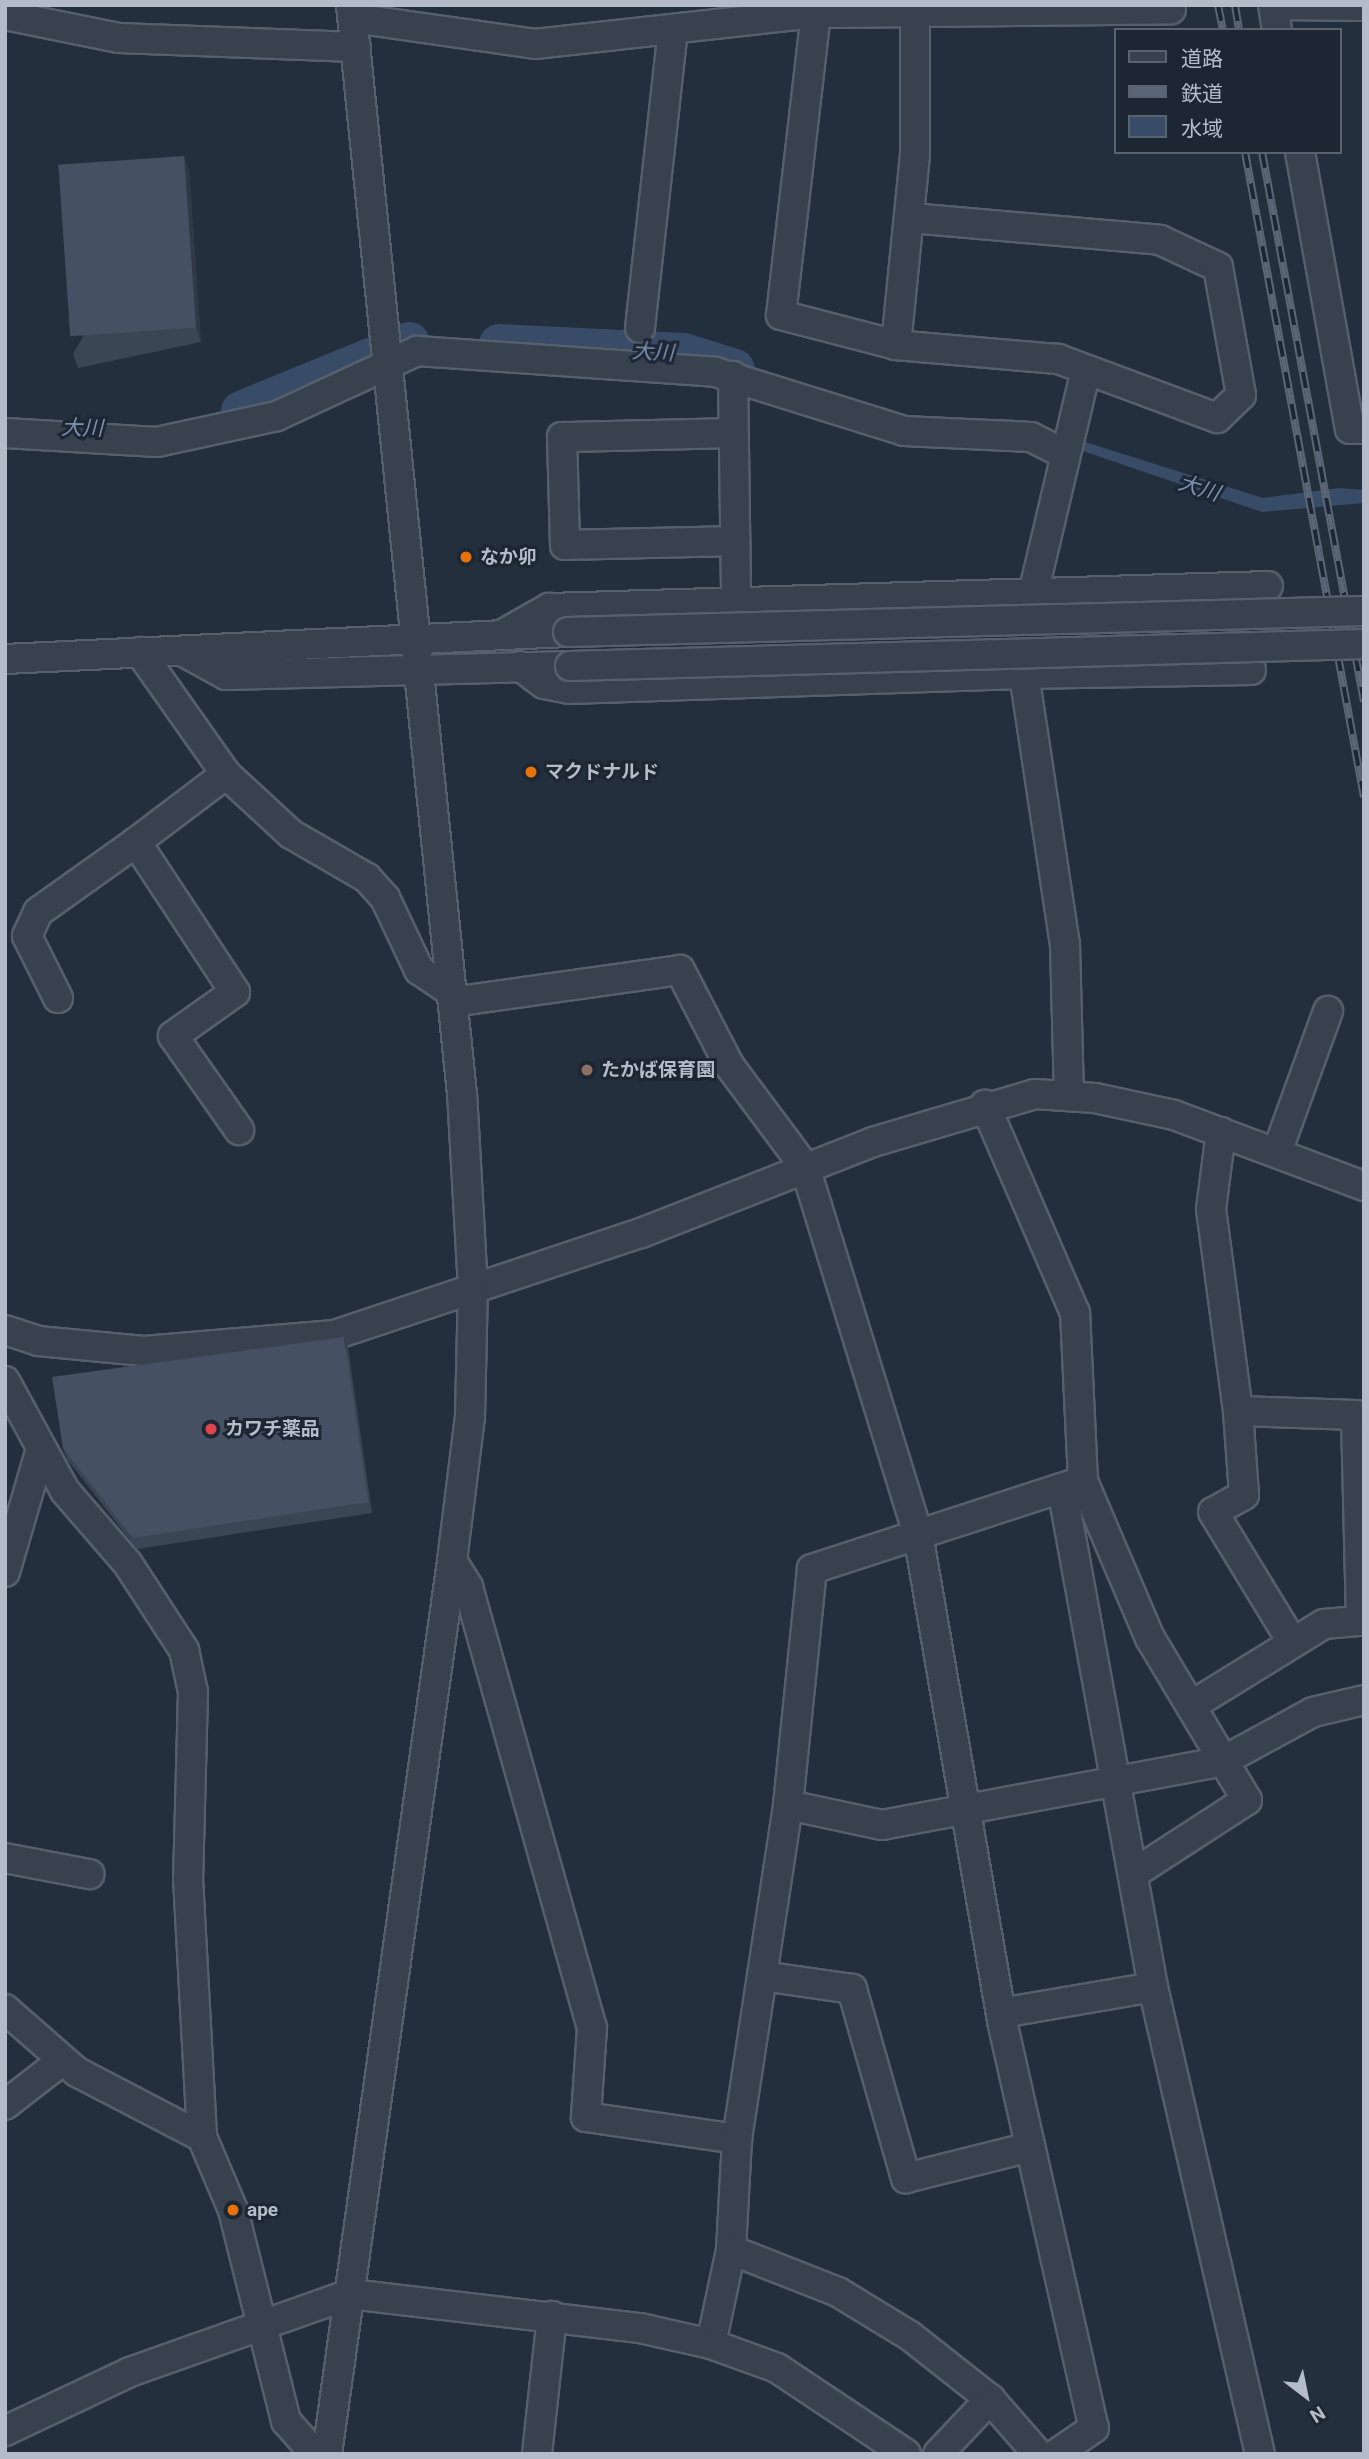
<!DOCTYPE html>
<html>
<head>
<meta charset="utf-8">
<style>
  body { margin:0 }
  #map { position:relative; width:1369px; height:2459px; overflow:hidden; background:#242f3e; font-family:Roboto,"Noto Sans JP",sans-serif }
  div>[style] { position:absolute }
  .water>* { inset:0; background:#394c67 }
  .river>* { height:40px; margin:-20px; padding:0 20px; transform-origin:20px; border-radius:20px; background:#394c67 }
  .roads { filter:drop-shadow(2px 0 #565f6c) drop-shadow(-2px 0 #565f6c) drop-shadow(0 2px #565f6c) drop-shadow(0 -2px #565f6c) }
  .minor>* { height:28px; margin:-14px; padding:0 14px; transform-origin:14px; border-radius:14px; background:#38414e }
  .rail>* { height:8px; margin-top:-4px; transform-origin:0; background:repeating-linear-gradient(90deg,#1d2633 0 16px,#5a6575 0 32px); box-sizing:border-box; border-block:2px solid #5a6575 }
  .bridges { filter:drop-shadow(2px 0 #565f6c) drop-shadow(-2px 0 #565f6c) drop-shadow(0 2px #565f6c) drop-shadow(0 -2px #565f6c) }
  .minor-bridge>* { height:28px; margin:-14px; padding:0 14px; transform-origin:14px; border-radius:14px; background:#38414e }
  .wall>* { inset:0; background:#3b4654 }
  .shaded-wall>* { inset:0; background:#303945; transform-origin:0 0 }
  .building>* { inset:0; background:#455162; transform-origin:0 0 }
  .dots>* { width:19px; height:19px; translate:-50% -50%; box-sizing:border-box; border:4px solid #1d2633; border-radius:50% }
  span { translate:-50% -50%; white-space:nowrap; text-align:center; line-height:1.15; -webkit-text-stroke:6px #1d2633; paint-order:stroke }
  .poi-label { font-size:19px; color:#b4bcc9; font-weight:700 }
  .left { translate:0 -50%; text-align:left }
  .water-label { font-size:21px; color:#7c92b1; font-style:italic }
  .frame { position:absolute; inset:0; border:7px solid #b4bcc9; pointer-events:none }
  .legend { position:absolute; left:1114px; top:28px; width:228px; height:126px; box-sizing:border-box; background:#1d2633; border:2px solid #59626f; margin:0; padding:9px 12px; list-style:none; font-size:21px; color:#b4bcc9 }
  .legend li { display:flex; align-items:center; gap:14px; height:35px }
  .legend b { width:35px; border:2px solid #59626f }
  .north { position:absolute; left:1271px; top:2361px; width:70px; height:70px; -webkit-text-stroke:5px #1d2633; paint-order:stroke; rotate:148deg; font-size:19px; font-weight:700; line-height:28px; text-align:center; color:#b4bcc9 }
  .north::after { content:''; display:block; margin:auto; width:24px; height:32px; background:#b4bcc9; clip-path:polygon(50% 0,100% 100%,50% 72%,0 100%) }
</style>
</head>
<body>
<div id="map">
  <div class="water">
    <i style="clip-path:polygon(683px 349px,905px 417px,1012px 419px,1263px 498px,1340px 488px,1364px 490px,1364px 503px,1262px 512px,1021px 430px,905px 424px,681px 357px)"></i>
  </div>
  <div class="river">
    <i style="left:499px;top:344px;width:185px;rotate:2.8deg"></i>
    <i style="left:684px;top:353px;width:53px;rotate:17.4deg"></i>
    <i style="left:241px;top:411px;width:182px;rotate:-22.3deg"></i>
  </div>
  <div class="roads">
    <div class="minor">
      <i style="left:1273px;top:5px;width:25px;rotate:81deg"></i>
      <i style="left:1277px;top:5px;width:87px;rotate:0.7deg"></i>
      <i style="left:816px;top:13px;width:304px;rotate:96.6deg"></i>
      <i style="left:781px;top:315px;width:119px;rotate:14.6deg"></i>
      <i style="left:5px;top:15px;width:116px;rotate:11.4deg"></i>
      <i style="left:119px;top:38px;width:237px;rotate:2.2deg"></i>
      <i style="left:353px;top:18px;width:184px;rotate:8.1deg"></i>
      <i style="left:535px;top:44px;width:283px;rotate:-6.3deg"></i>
      <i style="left:816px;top:13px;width:355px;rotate:-0.6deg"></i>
      <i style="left:1300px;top:152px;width:281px;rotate:79.8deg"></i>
      <i style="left:1350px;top:429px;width:14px"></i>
      <i style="left:911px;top:218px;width:250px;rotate:5deg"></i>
      <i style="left:1160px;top:240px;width:64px;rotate:25deg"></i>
      <i style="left:1218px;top:267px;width:130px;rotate:79.8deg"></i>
      <i style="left:1241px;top:395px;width:33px;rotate:136deg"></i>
      <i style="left:1217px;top:418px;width:170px;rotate:-159.6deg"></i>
      <i style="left:1058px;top:359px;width:163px;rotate:-175.1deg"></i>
      <i style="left:896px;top:345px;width:191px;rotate:-84.3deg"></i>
      <i style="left:915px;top:155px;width:144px;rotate:-90deg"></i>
      <i style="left:640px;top:328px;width:299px;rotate:-83.7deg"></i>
      <i style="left:733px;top:376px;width:226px;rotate:89.2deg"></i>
      <i style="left:5px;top:433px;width:152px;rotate:3.4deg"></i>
      <i style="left:157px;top:442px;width:123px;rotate:-12.2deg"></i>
      <i style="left:277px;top:416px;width:154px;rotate:-24.9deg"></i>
      <i style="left:417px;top:351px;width:299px;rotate:4deg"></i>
      <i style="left:715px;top:372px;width:198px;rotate:17.3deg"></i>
      <i style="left:904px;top:431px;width:127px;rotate:2.7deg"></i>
      <i style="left:1031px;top:437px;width:35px;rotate:27deg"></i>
      <i style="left:731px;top:433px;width:169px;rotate:178.6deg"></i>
      <i style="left:562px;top:437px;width:108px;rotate:88.4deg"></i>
      <i style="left:565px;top:545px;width:170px;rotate:-1.3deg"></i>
      <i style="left:1033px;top:594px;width:230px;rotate:-76.7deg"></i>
      <i style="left:503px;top:634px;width:53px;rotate:-29.5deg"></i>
      <i style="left:549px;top:608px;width:719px;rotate:-1.75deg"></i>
      <i style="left:182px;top:651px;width:50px;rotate:28.6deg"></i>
      <i style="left:226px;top:675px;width:344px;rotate:-1.5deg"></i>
      <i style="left:140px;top:652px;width:149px;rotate:54.8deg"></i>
      <i style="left:226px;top:774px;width:88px;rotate:42.7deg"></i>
      <i style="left:291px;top:834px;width:88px;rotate:30.1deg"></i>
      <i style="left:367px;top:878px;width:27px;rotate:48deg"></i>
      <i style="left:385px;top:898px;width:80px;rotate:64.7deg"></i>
      <i style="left:419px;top:970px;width:40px;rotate:34deg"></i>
      <i style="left:5px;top:659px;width:564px;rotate:-2.75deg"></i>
      <i style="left:520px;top:666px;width:30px;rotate:37deg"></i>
      <i style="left:544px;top:684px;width:25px;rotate:11deg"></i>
      <i style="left:569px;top:689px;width:455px;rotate:-1.9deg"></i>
      <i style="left:1024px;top:674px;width:273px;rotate:81.4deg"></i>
      <i style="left:1065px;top:944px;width:152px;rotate:88.5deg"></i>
      <i style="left:1024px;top:674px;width:227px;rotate:-1deg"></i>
      <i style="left:226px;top:774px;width:113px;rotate:142.9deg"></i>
      <i style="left:136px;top:842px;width:180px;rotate:56.6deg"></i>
      <i style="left:235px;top:992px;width:76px;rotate:144.6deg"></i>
      <i style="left:173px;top:1036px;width:115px;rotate:54.9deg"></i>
      <i style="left:58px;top:998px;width:69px;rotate:-116.6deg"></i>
      <i style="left:27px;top:936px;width:26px;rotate:-65deg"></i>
      <i style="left:38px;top:912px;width:120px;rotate:-35.5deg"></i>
      <i style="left:453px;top:1002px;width:229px;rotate:-8deg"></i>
      <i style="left:680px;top:970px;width:107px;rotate:62.7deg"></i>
      <i style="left:729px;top:1065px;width:127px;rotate:53.3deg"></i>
      <i style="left:805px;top:1167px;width:384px;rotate:72.9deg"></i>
      <i style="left:918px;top:1534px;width:494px;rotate:80.2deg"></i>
      <i style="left:1002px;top:2021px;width:417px;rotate:77.3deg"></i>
      <i style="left:1094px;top:2428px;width:46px;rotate:145.6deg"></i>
      <i style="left:1221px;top:1132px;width:78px;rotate:97.4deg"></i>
      <i style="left:1211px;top:1209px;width:204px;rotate:82.4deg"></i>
      <i style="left:1277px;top:1152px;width:150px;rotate:-70.1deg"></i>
      <i style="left:5px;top:1330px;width:35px;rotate:18deg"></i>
      <i style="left:38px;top:1341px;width:106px;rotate:5.4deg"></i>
      <i style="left:144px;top:1351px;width:191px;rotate:-4.8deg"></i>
      <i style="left:334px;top:1335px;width:324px;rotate:-18.4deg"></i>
      <i style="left:641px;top:1233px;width:249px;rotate:-21.4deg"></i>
      <i style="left:873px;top:1142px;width:169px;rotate:-16.5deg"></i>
      <i style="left:1035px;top:1094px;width:60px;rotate:3.8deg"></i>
      <i style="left:1095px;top:1098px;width:81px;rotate:12.1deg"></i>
      <i style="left:1174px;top:1115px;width:203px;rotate:20.5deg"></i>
      <i style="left:5px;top:1381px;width:125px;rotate:61.4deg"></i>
      <i style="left:65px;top:1491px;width:96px;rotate:49.2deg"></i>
      <i style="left:128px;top:1564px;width:103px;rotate:56.9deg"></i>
      <i style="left:184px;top:1650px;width:43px;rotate:77.9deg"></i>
      <i style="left:193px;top:1692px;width:186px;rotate:91.5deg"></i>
      <i style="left:188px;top:1878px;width:259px;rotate:86.9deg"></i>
      <i style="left:202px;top:2137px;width:79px;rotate:67deg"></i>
      <i style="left:233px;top:2210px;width:218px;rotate:75.9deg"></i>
      <i style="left:286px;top:2421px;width:44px;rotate:48.7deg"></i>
      <i style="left:1083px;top:1481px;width:171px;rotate:66.9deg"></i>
      <i style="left:1150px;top:1638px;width:189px;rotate:59.1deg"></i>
      <i style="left:1247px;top:1800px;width:136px;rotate:147deg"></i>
      <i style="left:1062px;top:1488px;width:507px;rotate:79.66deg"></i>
      <i style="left:1153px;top:1987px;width:479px;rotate:77.1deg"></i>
      <i style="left:452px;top:1561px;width:31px;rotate:58deg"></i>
      <i style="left:468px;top:1587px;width:458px;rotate:74.3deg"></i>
      <i style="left:592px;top:2028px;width:89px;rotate:93.9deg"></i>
      <i style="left:586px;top:2117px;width:153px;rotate:8.3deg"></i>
      <i style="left:737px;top:2139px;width:338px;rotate:-81.3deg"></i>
      <i style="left:788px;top:1805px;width:96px;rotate:12deg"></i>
      <i style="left:882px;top:1825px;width:347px;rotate:-10.6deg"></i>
      <i style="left:1223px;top:1761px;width:102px;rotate:-28.6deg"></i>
      <i style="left:1313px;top:1712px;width:52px;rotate:-13.2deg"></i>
      <i style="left:5px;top:1572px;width:125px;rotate:-73.7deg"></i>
      <i style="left:1191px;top:1706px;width:156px;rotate:-31.7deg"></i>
      <i style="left:1324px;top:1624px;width:37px;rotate:-5deg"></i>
      <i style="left:1361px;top:1621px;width:206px;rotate:-91.4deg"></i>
      <i style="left:1356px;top:1415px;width:118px;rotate:-178.1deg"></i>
      <i style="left:1238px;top:1411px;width:84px;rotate:85.9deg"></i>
      <i style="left:1244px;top:1495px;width:35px;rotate:151deg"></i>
      <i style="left:1213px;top:1512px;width:153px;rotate:58.6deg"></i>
      <i style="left:788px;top:1805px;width:237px;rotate:-84.2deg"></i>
      <i style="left:812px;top:1569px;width:285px;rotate:-18deg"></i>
      <i style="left:1083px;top:1481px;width:168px;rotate:-92.7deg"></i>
      <i style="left:1075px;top:1313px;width:227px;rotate:-113.4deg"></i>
      <i style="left:5px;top:1858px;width:86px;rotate:10.8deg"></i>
      <i style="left:762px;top:1976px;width:91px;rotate:8.2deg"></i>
      <i style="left:852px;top:1989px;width:197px;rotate:74.1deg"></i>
      <i style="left:906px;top:2178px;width:128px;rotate:-14deg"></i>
      <i style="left:5px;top:2009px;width:96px;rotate:41.2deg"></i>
      <i style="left:77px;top:2072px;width:141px;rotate:27.5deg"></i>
      <i style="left:1001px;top:2013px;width:154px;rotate:-9.7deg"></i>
      <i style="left:5px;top:2105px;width:73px;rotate:-37.8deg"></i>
      <i style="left:737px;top:2139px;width:111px;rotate:93.1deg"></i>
      <i style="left:731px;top:2250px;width:115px;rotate:21.4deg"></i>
      <i style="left:838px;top:2292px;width:84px;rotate:31.4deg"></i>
      <i style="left:910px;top:2336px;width:102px;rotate:38.2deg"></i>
      <i style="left:711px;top:2344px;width:96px;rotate:-78deg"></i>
      <i style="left:5px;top:2431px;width:138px;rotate:-25.3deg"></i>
      <i style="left:130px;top:2372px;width:233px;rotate:-19.5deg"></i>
      <i style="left:350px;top:2294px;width:292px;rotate:6.7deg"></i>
      <i style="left:640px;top:2328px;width:73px;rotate:12.7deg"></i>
      <i style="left:711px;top:2344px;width:70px;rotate:20deg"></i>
      <i style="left:777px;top:2368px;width:155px;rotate:33.7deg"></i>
      <i style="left:327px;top:2454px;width:902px;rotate:-82.03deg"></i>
      <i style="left:452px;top:1561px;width:145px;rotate:-82.9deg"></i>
      <i style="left:470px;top:1417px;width:128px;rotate:-88.7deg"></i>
      <i style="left:473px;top:1289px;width:195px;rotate:-93.2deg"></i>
      <i style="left:462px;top:1094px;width:1095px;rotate:-95.82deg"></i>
      <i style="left:537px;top:2454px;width:139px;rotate:-83.8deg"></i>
      <i style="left:938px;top:2454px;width:76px;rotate:-46.6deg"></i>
      <i style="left:990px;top:2399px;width:73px;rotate:48.9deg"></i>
    </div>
  </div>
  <div class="rail">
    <i style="left:1218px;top:5px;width:25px;rotate:79deg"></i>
    <i style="left:1235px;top:5px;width:25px;rotate:81deg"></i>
    <i style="left:1245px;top:152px;width:656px;rotate:79.55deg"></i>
    <i style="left:1262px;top:152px;width:559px;rotate:79.49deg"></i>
  </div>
  <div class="bridges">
    <div class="minor-bridge">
      <i style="left:568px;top:632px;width:796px;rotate:-1.51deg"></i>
      <i style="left:570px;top:666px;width:794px;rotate:-1.59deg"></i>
    </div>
  </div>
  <div class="wall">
    <i style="clip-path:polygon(184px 156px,189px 170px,201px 342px,78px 368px,73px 354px)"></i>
    <i style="clip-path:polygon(344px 1337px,348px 1348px,372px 1513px,137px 1549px,67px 1459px,63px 1448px)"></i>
  </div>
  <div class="shaded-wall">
    <i style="clip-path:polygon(184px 156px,189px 170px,201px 342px,196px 328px)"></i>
    <i style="left:344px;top:1337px;width:12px;height:167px;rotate:70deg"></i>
  </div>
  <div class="building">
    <i style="left:184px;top:156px;width:172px;height:126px;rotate:86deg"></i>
    <i style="clip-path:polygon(344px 1337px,368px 1502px,133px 1538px,63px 1448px,52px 1377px)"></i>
  </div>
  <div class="dots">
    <i style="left:466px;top:557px;background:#e8710a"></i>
    <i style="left:531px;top:772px;background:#e8710a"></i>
    <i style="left:587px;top:1070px;background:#8d6e63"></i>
    <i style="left:211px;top:1429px;background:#e0444e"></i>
    <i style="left:233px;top:2210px;background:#e8710a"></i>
  </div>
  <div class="poi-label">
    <span class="left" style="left:480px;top:557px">なか卯</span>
    <span class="left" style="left:545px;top:772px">マクドナルド</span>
    <span class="left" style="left:601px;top:1070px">たかば保育園</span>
    <span class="left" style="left:225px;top:1429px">カワチ薬品</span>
    <span class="left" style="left:247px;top:2210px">ape</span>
  </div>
  <div class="water-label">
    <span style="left:653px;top:352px;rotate:3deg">大川</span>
    <span style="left:82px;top:428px;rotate:1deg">大川</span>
    <span style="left:1199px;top:488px;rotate:17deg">大川</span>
  </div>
  <div class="frame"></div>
  <ul class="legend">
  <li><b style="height:9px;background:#38414e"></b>道路</li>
  <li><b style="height:9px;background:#5a6575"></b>鉄道</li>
  <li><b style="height:19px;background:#394c67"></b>水域</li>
  </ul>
  <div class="north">N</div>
</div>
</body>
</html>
